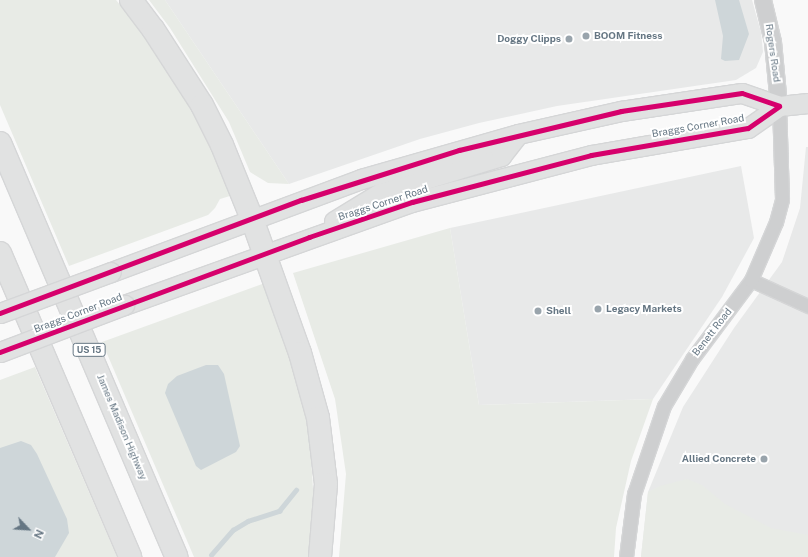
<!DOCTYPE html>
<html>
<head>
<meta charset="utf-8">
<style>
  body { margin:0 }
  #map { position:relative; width:808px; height:557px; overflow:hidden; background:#f9f9f9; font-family:"Public Sans",sans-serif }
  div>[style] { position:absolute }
  .built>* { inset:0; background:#e8e9e9 }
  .green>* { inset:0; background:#e8ebe6 }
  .water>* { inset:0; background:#ced6d9 }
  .stream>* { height:4.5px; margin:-2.25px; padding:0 2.25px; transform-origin:2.25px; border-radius:2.25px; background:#ced6d9 }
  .roads { filter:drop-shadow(1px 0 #d5d6d7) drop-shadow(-1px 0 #d5d6d7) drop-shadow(0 1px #d5d6d7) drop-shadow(0 -1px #d5d6d7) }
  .minor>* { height:13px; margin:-6.5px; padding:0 6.5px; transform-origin:6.5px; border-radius:6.5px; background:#cecfd0 }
  .tertiary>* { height:16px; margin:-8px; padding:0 8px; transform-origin:8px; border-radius:8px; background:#cecfd0 }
  .secondary>* { height:19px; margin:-9.5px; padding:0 9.5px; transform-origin:9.5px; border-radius:9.5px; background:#e1e2e2 }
  .motorway>* { height:22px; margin:-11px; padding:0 11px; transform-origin:11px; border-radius:11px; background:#e1e2e2 }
  .bridges { filter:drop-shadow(1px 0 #d5d6d7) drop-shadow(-1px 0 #d5d6d7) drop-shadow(0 1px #d5d6d7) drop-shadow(0 -1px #d5d6d7) }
  .secondary-bridge>* { height:19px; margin:-9.5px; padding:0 9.5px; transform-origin:9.5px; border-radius:9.5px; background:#e1e2e2 }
  .cycleway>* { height:5px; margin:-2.5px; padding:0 2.5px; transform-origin:2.5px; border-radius:2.5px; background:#d6006c }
  .dots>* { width:11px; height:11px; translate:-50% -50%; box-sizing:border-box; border:2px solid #fff; border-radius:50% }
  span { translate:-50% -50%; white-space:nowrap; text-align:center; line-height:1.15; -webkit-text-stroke:4px #fff; paint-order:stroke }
  .shield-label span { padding:1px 3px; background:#fff; border:1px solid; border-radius:3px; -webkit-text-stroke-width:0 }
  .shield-label { font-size:9px; color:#657683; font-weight:700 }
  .poi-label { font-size:10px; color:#657683; font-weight:700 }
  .left { translate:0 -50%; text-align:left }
  .right { translate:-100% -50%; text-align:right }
  .street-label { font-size:10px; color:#657683 }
  .north { position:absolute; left:8px; top:509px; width:40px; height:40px; -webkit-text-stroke:3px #fff; paint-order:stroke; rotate:115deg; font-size:11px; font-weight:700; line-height:16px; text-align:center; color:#657683 }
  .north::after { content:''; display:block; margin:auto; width:14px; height:18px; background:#657683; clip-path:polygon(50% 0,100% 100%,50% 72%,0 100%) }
</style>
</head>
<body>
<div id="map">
  <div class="built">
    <i style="clip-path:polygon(165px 0,752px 0,761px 32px,763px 52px,756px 68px,736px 80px,557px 106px,479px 123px,420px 139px,289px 184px)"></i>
    <i style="clip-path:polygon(806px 147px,808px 147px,808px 557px,641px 557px,648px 492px,683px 407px,734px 328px,782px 262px,800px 208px)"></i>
    <i style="clip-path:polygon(741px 166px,754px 238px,722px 297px,653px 399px,479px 405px,450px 228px)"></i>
  </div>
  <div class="green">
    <i style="clip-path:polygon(0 0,116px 0,152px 43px,190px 105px,227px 179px,230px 196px,220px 199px,215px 208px,208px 215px,69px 266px,0 105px)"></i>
    <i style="clip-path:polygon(149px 0,165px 0,289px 184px,268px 183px,250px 172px,229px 122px,170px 28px)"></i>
    <i style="clip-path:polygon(450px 228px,479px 405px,653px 399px,631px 461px,616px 528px,614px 557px,339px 557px,346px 474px,335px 399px,293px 273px)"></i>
    <i style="clip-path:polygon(265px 283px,298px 372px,309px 421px,315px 523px,310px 557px,194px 557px,102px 342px)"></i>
    <i style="clip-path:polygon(35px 367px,117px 557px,0 557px,0 380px)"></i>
    <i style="clip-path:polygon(687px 479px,702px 485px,725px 504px,771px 528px,808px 535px,808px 557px,641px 557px,648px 492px,660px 486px)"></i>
  </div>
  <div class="water">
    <i style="clip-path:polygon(715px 0,739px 0,749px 34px,739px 60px,725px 61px,721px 59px,723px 36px)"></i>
    <i style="clip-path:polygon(206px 365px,218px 365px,224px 374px,240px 446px,236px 452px,201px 470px,196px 466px,165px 393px,168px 384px,177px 376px)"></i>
    <i style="clip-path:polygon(21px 441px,31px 445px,37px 454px,67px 519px,69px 533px,55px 557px,0 557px,0 448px)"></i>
  </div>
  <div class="stream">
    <i style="left:211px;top:555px;width:33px;rotate:-49deg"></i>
    <i style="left:233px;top:530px;width:17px;rotate:-31deg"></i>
    <i style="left:248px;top:521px;width:33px;rotate:-18deg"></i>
    <i style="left:279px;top:511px;width:27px;rotate:-51deg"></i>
  </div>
  <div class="roads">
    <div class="minor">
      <i style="left:751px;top:280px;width:63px;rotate:24.5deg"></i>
      <i style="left:626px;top:557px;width:64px;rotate:-82.8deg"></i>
      <i style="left:634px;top:494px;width:93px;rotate:-71.2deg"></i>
      <i style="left:664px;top:406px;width:55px;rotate:-59.2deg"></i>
      <i style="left:692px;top:359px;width:99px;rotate:-53.2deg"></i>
      <i style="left:751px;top:280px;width:63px;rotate:-66.7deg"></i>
      <i style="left:776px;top:222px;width:24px;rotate:-75deg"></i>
      <i style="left:782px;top:199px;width:93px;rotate:-91.8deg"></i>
    </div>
    <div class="tertiary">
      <i style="left:763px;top:0;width:43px;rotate:76.6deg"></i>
      <i style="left:773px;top:42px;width:64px;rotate:84.6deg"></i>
    </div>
    <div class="secondary">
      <i style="left:334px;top:221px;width:54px;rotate:-31.3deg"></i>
      <i style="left:380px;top:193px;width:127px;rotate:-17deg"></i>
      <i style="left:501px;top:156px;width:28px;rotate:-52deg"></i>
      <i style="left:111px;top:272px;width:267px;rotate:-20.4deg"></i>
      <i style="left:361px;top:179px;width:163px;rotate:-16deg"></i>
      <i style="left:518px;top:134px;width:106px;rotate:-12.6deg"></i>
      <i style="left:621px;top:111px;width:122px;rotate:-8.5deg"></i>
      <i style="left:742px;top:93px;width:39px;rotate:19deg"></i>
      <i style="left:779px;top:106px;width:29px;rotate:-6deg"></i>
      <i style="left:124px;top:305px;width:306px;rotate:-19.7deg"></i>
      <i style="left:412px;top:202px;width:185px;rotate:-14.7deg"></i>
      <i style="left:591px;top:155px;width:159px;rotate:-9.8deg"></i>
      <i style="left:748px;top:128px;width:38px;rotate:-35deg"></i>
    </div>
    <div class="motorway">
      <i style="left:131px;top:0;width:36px;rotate:53deg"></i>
      <i style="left:153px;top:29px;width:90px;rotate:57.2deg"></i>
      <i style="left:202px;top:105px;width:45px;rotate:63.4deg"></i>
      <i style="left:222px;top:145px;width:80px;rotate:67.9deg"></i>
      <i style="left:252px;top:219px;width:142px;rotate:70.3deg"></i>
      <i style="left:300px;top:353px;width:67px;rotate:74.5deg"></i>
      <i style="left:318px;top:418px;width:66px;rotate:83.1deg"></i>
      <i style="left:326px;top:484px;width:73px;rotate:94.7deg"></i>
      <i style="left:0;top:143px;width:450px;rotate:66.9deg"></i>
      <i style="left:0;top:253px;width:331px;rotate:66.8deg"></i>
    </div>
  </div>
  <div class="bridges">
    <div class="secondary-bridge">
      <i style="left:0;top:313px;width:118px;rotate:-20.3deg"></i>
      <i style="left:0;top:352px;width:133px;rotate:-20.8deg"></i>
    </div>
  </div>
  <div class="cycleway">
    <i style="left:0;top:313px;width:322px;rotate:-20.6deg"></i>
    <i style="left:301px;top:200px;width:166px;rotate:-17.6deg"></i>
    <i style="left:459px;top:150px;width:167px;rotate:-13.5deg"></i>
    <i style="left:621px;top:111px;width:122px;rotate:-8.5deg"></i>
    <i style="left:742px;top:93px;width:39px;rotate:19deg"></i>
    <i style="left:0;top:352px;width:330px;rotate:-20.4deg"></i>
    <i style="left:309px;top:237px;width:109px;rotate:-18.8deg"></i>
    <i style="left:412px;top:202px;width:185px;rotate:-14.7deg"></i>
    <i style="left:591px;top:155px;width:159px;rotate:-9.8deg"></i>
    <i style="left:748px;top:128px;width:38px;rotate:-35deg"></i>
  </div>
  <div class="dots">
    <i style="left:586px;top:36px;background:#99a4ac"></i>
    <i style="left:569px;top:39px;background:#99a4ac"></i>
    <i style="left:598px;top:309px;background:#99a4ac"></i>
    <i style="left:538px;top:311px;background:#99a4ac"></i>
    <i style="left:764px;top:459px;background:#99a4ac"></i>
  </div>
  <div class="shield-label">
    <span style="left:89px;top:350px">US 15</span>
  </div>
  <div class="poi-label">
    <span class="left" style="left:594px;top:36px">BOOM Fitness</span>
    <span class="right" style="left:561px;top:39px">Doggy Clipps</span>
    <span class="left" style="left:606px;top:309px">Legacy Markets</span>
    <span class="left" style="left:546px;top:311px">Shell</span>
    <span class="right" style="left:756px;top:459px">Allied Concrete</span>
  </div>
  <div class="street-label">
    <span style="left:773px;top:53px;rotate:82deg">Rogers Road</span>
    <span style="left:698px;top:126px;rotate:-10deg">Braggs Corner Road</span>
    <span style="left:383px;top:203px;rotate:-18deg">Braggs Corner Road</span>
    <span style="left:78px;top:313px;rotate:-21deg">Braggs Corner Road</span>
    <span style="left:712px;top:332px;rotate:-52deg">Benett Road</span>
    <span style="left:122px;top:427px;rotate:67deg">James Madison Highway</span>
  </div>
  <div class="north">N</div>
</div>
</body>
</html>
